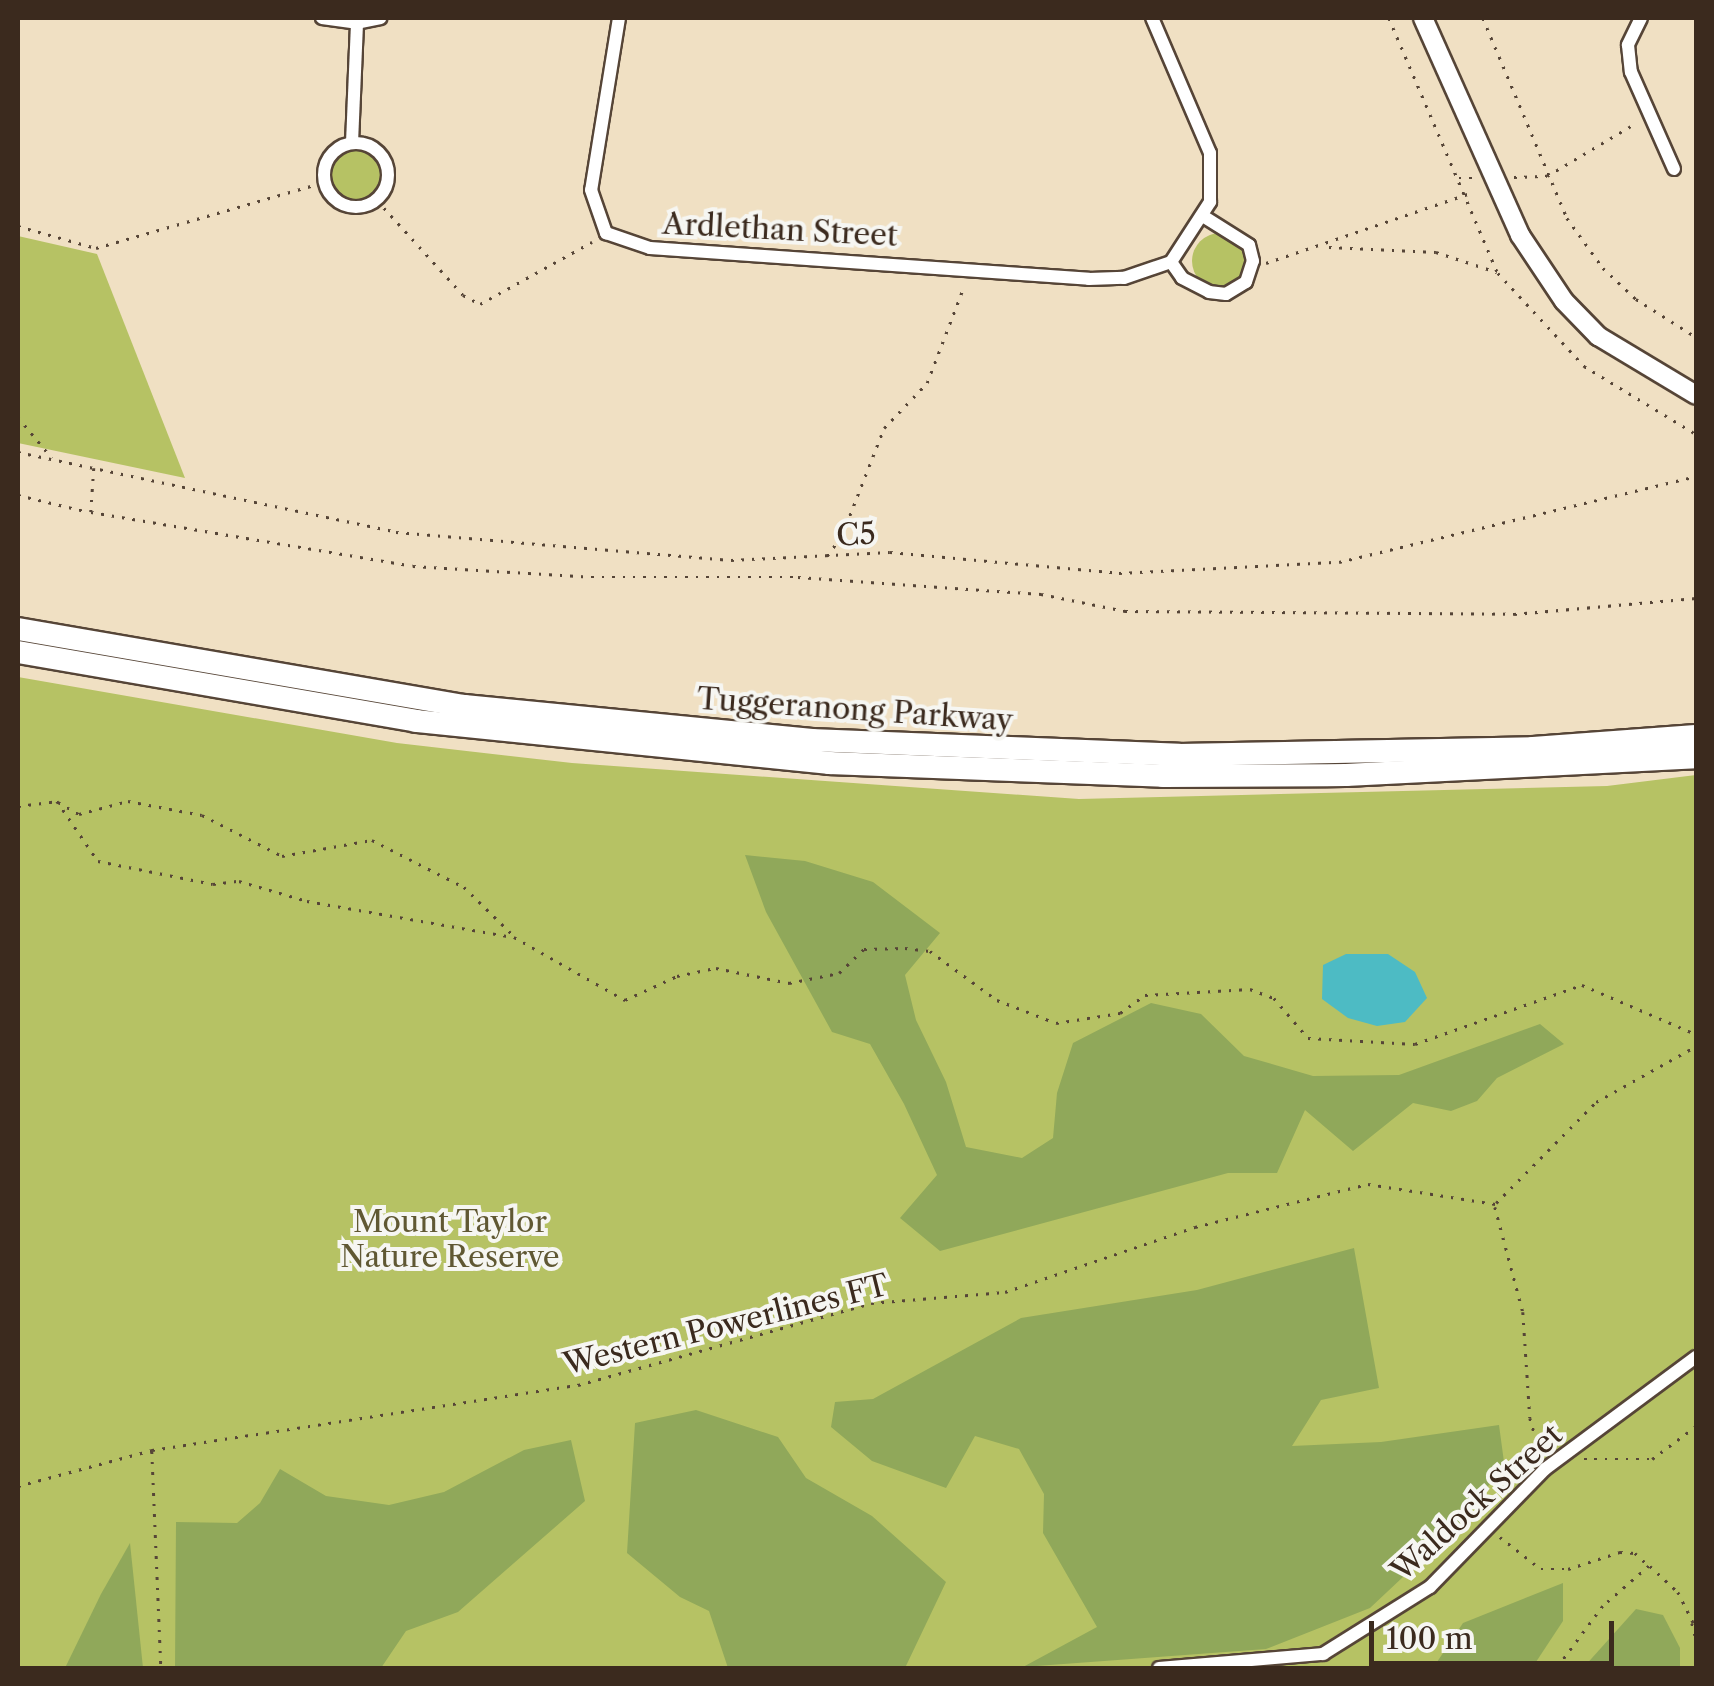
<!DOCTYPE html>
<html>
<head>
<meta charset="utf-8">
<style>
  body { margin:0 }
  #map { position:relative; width:1714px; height:1686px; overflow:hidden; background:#f0e0c3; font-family:"Libre Caslon Text",serif }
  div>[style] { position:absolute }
  .green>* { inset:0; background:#b6c264 }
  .round { border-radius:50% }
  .forest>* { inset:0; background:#90a85a }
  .water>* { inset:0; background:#4dbbc4 }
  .path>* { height:2.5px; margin-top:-1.25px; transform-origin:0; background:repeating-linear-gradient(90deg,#564537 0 2.5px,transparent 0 10.5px) }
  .roads { filter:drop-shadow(2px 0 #564537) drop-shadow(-2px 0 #564537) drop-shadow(0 2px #564537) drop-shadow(0 -2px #564537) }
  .street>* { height:12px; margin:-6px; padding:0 6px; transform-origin:6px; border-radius:6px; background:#fff }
  .street>.ring { margin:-6px; padding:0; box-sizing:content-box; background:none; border:12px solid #fff; border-radius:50% }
  .secondary>* { height:18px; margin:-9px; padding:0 9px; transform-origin:9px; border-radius:9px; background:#fff }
  .highway>* { height:22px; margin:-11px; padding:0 11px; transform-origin:11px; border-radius:11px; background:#fff }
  span { translate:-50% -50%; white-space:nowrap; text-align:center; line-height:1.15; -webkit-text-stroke:8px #f6f6f2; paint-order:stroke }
  .street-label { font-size:30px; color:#3b2a1e }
  .park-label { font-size:30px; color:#605833 }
  .frame { position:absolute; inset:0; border:20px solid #3b2a1e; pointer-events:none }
  .scale { position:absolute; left:1369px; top:1621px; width:245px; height:45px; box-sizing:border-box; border:5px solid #3b2a1e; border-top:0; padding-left:12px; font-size:30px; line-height:35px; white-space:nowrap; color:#3b2a1e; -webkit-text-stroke:8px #f6f6f2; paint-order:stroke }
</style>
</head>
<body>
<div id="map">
  <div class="green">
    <i class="round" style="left:331px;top:149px;width:52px;height:52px"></i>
    <i class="round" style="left:1192px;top:233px;width:56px;height:56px"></i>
    <i style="clip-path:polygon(18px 236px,97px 254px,185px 478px,18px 443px)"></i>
    <i style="clip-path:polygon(18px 677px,397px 743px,572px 763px,1079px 799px,1607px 786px,1696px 775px,1696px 1668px,18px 1668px)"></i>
  </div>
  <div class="forest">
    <i style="clip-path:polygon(745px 855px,805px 861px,873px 882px,940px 933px,905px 975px,916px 1020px,946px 1082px,966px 1147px,1022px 1158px,1053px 1138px,1057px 1093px,1073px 1043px,1151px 1003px,1201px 1014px,1244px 1056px,1313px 1076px,1399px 1075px,1540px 1024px,1564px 1044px,1497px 1078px,1477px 1101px,1451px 1111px,1413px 1103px,1353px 1151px,1305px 1110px,1277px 1173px,1228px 1173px,940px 1251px,900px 1218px,937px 1175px,904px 1104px,870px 1044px,832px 1032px,766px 912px)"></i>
    <i style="clip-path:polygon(1354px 1248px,1379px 1388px,1321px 1400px,1292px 1446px,1381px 1442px,1499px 1425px,1504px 1462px,1469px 1515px,1370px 1608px,1266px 1649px,1023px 1667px,1097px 1627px,1043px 1533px,1044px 1494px,1019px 1449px,975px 1436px,946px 1488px,872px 1461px,831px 1427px,835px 1402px,873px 1399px,1021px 1318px,1197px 1290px)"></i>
    <i style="clip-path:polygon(696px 1410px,778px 1437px,806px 1478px,872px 1516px,946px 1582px,905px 1668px,728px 1668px,709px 1611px,680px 1597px,627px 1553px,635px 1423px)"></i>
    <i style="clip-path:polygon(571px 1440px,585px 1501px,458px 1612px,406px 1631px,381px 1668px,175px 1668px,176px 1522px,237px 1523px,260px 1503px,280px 1469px,326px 1496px,389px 1505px,444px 1492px,524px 1450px)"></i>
    <i style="clip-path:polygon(130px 1543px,143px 1668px,65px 1668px,101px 1594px)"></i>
    <i style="clip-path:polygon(1563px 1583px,1563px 1621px,1532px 1668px,1433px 1668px,1463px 1623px)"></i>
    <i style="clip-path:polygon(1636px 1609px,1663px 1615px,1680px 1648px,1680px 1668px,1583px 1668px)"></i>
  </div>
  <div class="water">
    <i style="clip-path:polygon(1346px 954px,1388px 954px,1415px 972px,1427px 998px,1405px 1022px,1377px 1026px,1348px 1018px,1322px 999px,1323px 965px)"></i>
  </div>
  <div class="path">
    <i style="left:1389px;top:18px;width:277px;rotate:66.9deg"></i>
    <i style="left:1498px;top:273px;width:127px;rotate:47.2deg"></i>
    <i style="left:1584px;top:366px;width:131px;rotate:31.3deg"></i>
    <i style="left:1483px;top:18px;width:217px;rotate:67.2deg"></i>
    <i style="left:1567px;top:218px;width:62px;rotate:54.2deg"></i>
    <i style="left:1603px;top:268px;width:45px;rotate:43.2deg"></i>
    <i style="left:1636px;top:299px;width:71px;rotate:32.3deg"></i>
    <i style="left:1514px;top:177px;width:33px;rotate:-2deg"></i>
    <i style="left:1547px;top:176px;width:104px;rotate:-30.8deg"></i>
    <i style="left:1459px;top:178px;width:17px"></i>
    <i style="left:377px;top:200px;width:128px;rotate:47.8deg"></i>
    <i style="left:463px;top:295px;width:19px;rotate:28deg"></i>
    <i style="left:480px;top:304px;width:128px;rotate:-29deg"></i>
    <i style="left:18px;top:226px;width:81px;rotate:15.8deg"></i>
    <i style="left:96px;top:248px;width:238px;rotate:-16.1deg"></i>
    <i style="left:1329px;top:247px;width:107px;rotate:2.7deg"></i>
    <i style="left:1436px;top:252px;width:64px;rotate:18.2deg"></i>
    <i style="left:1266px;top:263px;width:213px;rotate:-18.9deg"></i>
    <i style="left:18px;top:417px;width:53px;rotate:50.3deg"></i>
    <i style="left:18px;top:452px;width:386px;rotate:11.9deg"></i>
    <i style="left:396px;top:532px;width:336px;rotate:4.8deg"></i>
    <i style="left:731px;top:560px;width:159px;rotate:-2.9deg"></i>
    <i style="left:890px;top:552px;width:230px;rotate:5.2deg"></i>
    <i style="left:1119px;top:573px;width:220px;rotate:-2.9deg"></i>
    <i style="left:1339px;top:562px;width:367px;rotate:-13.5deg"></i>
    <i style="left:94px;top:468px;width:44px;rotate:93.9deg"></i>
    <i style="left:91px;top:512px;width:326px;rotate:9.5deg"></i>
    <i style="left:413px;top:566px;width:178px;rotate:3.5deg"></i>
    <i style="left:591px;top:577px;width:207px"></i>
    <i style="left:798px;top:577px;width:244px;rotate:4deg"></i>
    <i style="left:1041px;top:594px;width:86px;rotate:11.4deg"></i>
    <i style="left:1125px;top:611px;width:389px;rotate:0.4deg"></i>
    <i style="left:1514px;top:614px;width:183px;rotate:-5deg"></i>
    <i style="left:18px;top:495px;width:73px;rotate:13.5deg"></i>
    <i style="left:827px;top:556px;width:26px;rotate:-54deg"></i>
    <i style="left:842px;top:535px;width:115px;rotate:-68.6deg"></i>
    <i style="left:884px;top:428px;width:62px;rotate:-46.3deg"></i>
    <i style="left:927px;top:383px;width:104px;rotate:-69.1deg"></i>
    <i style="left:58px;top:802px;width:24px;rotate:30deg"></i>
    <i style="left:79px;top:814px;width:51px;rotate:-14.9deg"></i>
    <i style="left:128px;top:801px;width:75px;rotate:10.7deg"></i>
    <i style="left:202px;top:815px;width:90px;rotate:27.1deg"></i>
    <i style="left:282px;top:856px;width:91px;rotate:-10.1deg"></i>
    <i style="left:372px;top:840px;width:103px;rotate:27.1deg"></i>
    <i style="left:464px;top:887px;width:67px;rotate:44.4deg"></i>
    <i style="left:18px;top:806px;width:39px;rotate:-7deg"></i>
    <i style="left:57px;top:801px;width:73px;rotate:55.7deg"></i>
    <i style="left:98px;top:861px;width:117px;rotate:11.3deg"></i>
    <i style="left:213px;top:884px;width:26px;rotate:-7deg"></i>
    <i style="left:239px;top:881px;width:71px;rotate:16.4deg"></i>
    <i style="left:307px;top:901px;width:210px;rotate:9.9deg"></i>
    <i style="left:514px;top:937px;width:128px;rotate:29.6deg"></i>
    <i style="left:625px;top:1000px;width:57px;rotate:-24.8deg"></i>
    <i style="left:677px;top:976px;width:40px;rotate:-12deg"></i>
    <i style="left:716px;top:968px;width:75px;rotate:11.6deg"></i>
    <i style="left:789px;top:983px;width:51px;rotate:-11.3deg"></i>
    <i style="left:839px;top:973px;width:35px;rotate:-44deg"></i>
    <i style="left:864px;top:949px;width:41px;rotate:-1.4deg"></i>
    <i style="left:905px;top:948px;width:25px;rotate:7deg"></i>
    <i style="left:930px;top:951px;width:83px;rotate:36.2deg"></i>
    <i style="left:997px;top:1000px;width:63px;rotate:21.3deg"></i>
    <i style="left:1056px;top:1023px;width:65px;rotate:-8.9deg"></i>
    <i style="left:1120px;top:1013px;width:31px;rotate:-36deg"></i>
    <i style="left:1145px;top:995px;width:105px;rotate:-3.3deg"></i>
    <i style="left:1250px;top:989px;width:26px;rotate:21deg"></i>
    <i style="left:1274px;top:998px;width:52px;rotate:49.6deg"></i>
    <i style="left:1308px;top:1038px;width:107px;rotate:3.2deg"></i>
    <i style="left:1415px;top:1044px;width:177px;rotate:-19.5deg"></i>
    <i style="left:1582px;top:985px;width:124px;rotate:23.3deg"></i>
    <i style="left:1496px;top:1203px;width:142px;rotate:-45.3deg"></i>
    <i style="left:1596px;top:1102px;width:115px;rotate:-29.2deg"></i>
    <i style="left:1495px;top:1207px;width:109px;rotate:75.1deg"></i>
    <i style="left:1523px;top:1312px;width:106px;rotate:86.2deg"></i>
    <i style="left:1530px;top:1418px;width:36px;rotate:74deg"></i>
    <i style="left:152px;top:1451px;width:217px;rotate:87.6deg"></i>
    <i style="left:1584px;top:1459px;width:68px"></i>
    <i style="left:1652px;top:1459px;width:55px;rotate:-36.9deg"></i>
    <i style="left:18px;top:1486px;width:139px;rotate:-15deg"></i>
    <i style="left:152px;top:1450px;width:431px;rotate:-8.7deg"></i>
    <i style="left:578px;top:1385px;width:304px;rotate:-15.6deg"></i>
    <i style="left:871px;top:1303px;width:134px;rotate:-4.7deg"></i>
    <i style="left:1005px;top:1292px;width:201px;rotate:-18.9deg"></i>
    <i style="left:1195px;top:1227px;width:178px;rotate:-14deg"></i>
    <i style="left:1368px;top:1184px;width:129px;rotate:8.9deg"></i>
    <i style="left:1500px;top:1537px;width:52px;rotate:38deg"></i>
    <i style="left:1541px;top:1569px;width:27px"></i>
    <i style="left:1568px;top:1569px;width:55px;rotate:-18.1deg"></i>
    <i style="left:1620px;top:1552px;width:15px;rotate:4deg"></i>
    <i style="left:1635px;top:1553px;width:19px;rotate:43deg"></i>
    <i style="left:1649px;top:1566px;width:61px;rotate:139deg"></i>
    <i style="left:1603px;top:1606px;width:77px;rotate:126.6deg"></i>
    <i style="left:1650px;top:1566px;width:38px;rotate:43deg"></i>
    <i style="left:1678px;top:1592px;width:40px;rotate:63.4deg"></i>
    <i style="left:1692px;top:1623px;width:16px;rotate:76deg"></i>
  </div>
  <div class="roads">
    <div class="street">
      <i style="left:322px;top:18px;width:35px;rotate:8deg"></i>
      <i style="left:357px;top:23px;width:24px;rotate:-12deg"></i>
      <i style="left:619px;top:18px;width:174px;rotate:99.2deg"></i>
      <i style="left:591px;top:190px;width:46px;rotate:70.8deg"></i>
      <i style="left:606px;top:233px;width:46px;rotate:18.8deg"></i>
      <i style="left:650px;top:248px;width:440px;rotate:4deg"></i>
      <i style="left:1089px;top:279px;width:35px;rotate:-2deg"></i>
      <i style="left:1124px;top:278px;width:50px;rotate:-18.8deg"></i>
      <i style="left:1171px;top:262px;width:72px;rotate:-57deg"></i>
      <i style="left:1210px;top:202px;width:49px;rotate:-90deg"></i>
      <i style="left:1210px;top:153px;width:147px;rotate:-113.2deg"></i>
      <i style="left:1641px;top:18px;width:30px;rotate:116deg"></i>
      <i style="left:1628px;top:45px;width:27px;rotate:84deg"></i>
      <i style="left:1631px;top:72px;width:106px;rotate:66.1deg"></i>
      <i class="ring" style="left:324px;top:143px;width:52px;height:52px"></i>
      <i style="left:352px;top:143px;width:120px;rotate:-87.6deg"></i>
      <i style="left:1171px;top:262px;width:19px;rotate:55deg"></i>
      <i style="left:1182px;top:278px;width:30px;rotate:27deg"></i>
      <i style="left:1209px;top:292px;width:17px;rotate:7deg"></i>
      <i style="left:1226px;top:294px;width:23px;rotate:-31deg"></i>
      <i style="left:1246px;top:282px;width:22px;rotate:-72deg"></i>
      <i style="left:1253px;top:261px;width:16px;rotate:-104deg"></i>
      <i style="left:1249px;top:245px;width:51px;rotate:-147.9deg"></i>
      <i style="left:1159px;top:1668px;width:165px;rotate:-4.9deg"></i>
      <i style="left:1323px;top:1654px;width:126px;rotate:-32.1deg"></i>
      <i style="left:1430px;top:1587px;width:165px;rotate:-45.7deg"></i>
      <i style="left:1545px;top:1469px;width:188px;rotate:-36.6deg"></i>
    </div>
    <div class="secondary">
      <i style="left:1423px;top:18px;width:238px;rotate:65.9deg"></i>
      <i style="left:1520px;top:235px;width:79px;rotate:56.3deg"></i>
      <i style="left:1564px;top:301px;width:49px;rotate:45.8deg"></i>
      <i style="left:1598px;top:336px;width:114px;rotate:31deg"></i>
    </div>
    <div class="highway">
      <i style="left:18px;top:629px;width:454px;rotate:9.8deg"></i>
      <i style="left:465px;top:706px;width:348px;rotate:5.6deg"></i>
      <i style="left:811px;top:740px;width:368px;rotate:2.3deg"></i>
      <i style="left:1179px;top:755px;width:354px;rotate:-1.1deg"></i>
      <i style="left:1533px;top:748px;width:163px;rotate:-4.2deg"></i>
      <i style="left:18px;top:652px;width:404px;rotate:9.8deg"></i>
      <i style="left:416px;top:721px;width:415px;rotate:5.8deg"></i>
      <i style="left:829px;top:763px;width:334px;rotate:2.2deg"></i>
      <i style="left:1163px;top:776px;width:183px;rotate:-0.3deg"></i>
      <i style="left:1346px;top:775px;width:350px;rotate:-2.9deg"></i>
    </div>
  </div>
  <div class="street-label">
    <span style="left:780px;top:230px;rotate:3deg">Ardlethan Street</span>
    <span style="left:856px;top:535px;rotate:-4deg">C5</span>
    <span style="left:855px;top:710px;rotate:4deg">Tuggeranong Parkway</span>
    <span style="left:726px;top:1325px;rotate:-14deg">Western Powerlines FT</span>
    <span style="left:1477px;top:1503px;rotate:-42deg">Waldock Street</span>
  </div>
  <div class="park-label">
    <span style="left:450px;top:1239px">Mount Taylor<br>Nature Reserve</span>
  </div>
  <div class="frame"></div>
  <div class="scale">100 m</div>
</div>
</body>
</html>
